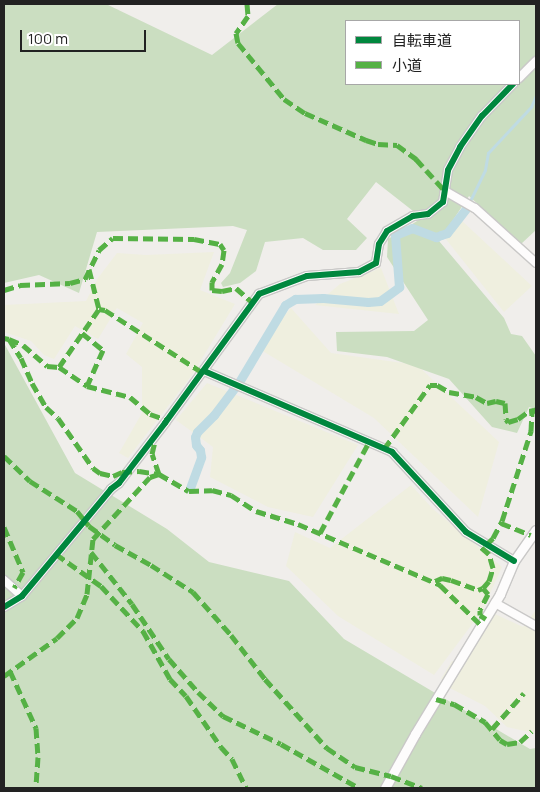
<!DOCTYPE html>
<html>
<head>
<meta charset="utf-8">
<style>
  body { margin:0 }
  #map { position:relative; width:540px; height:792px; overflow:hidden; background:#f0eeeb; font-family:Manrope,"Noto Sans JP",sans-serif }
  div>[style] { position:absolute }
  .farmland>* { inset:0; background:#efefdf }
  .forest>* { inset:0; background:#cbdec1 }
  .stream>* { height:2.5px; margin:-1.25px; padding:0 1.25px; transform-origin:1.25px; border-radius:1.25px; background:#bfdbe3 }
  .canal>* { height:9px; margin:-4.5px; padding:0 4.5px; transform-origin:4.5px; border-radius:4.5px; background:#bfdbe3 }
  .roads { filter:drop-shadow(1px 0 #c9c8c7) drop-shadow(-1px 0 #c9c8c7) drop-shadow(0 1px #c9c8c7) drop-shadow(0 -1px #c9c8c7) }
  .minor>* { height:8px; margin:-4px; padding:0 4px; transform-origin:4px; border-radius:4px; background:#fdfcfc }
  .tertiary>* { height:9px; margin:-4.5px; padding:0 4.5px; transform-origin:4.5px; border-radius:4.5px; background:#fdfcfc }
  .quiet>* { height:5px; margin-top:-2.5px; transform-origin:0; background:repeating-linear-gradient(90deg,#55b145 0 10px,transparent 0 15px) }
  .cycleway>* { height:6px; margin:-3px; padding:0 3px; transform-origin:3px; border-radius:3px; background:#00873e }
  span { translate:-50% -50%; white-space:nowrap; text-align:center; line-height:1.15; -webkit-text-stroke:4px #fff; paint-order:stroke }
  .frame { position:absolute; inset:0; border:5px solid #222; pointer-events:none }
  .legend { position:absolute; left:345px; top:20px; width:175px; height:65px; box-sizing:border-box; background:#fff; border:1px solid #a7a7a7; margin:0; padding:6px 9px; list-style:none; font-size:15px; color:#222 }
  .legend li { display:flex; align-items:center; gap:10px; height:25px }
  .legend b { width:25px; border:1px solid #a7a7a7 }
  .scale { position:absolute; left:20px; top:30px; width:126px; height:22px; box-sizing:border-box; border:2px solid #222; border-top:0; padding-left:6px; font-size:15px; line-height:18px; white-space:nowrap; color:#222; -webkit-text-stroke:4px #fff; paint-order:stroke }
</style>
</head>
<body>
<div id="map">
  <div class="farmland">
    <i style="clip-path:polygon(461px 220px,532px 286px,504px 312px,445px 238px)"></i>
    <i style="clip-path:polygon(214px 252px,200px 290px,235px 304px,192px 375px,128px 458px,119px 453px,142px 413px,142px 367px,126px 354px,143px 323px,117px 308px,98px 339px,75px 326px,54px 359px,44px 355px,31px 341px,4px 332px,4px 305px,86px 301px,98px 278px,117px 253px,146px 255px)"></i>
    <i style="clip-path:polygon(381px 268px,399px 314px,315px 305px,340px 284px)"></i>
    <i style="clip-path:polygon(291px 308px,331px 353px,417px 365px,499px 442px,478px 517px,374px 418px,256px 347px)"></i>
    <i style="clip-path:polygon(207px 383px,358px 445px,313px 517px,268px 507px,210px 477px,213px 447px,176px 420px)"></i>
    <i style="clip-path:polygon(411px 485px,433px 509px,502px 567px,482px 611px,434px 675px,338px 616px,286px 566px,295px 532px,330px 548px)"></i>
    <i style="clip-path:polygon(536px 610px,536px 731px,534px 733px,507px 727px,485px 706px,444px 685px,446px 682px,441px 679px,452px 661px,462px 661px,495px 614px,523px 627px)"></i>
  </div>
  <div class="forest">
    <i style="clip-path:polygon(evenodd,4px 4px,106px 4px,212px 55px,278px 4px,536px 4px,536px 230px,521px 244px,469px 196px,439px 241px,504px 318px,511px 334px,522px 336px,536px 356px,536px 409px,529px 407px,517px 433px,492px 427px,449px 379px,387px 357px,337px 351px,336px 332px,414px 331px,428px 320px,387px 257px,388px 239px,422px 218px,376px 182px,347px 219px,367px 238px,356px 250px,323px 250px,303px 238px,265px 242px,256px 271px,240px 283px,223px 287px,221px 283px,230px 273px,247px 230px,233px 226px,97px 232px,79px 293px,39px 275px,4px 283px,4px 4px,346px 21px,519px 21px,519px 84px,346px 84px,346px 21px)"></i>
    <i style="clip-path:polygon(4px 343px,75px 473px,167px 529px,209px 562px,289px 581px,344px 639px,530px 749px,536px 748px,536px 788px,4px 788px)"></i>
  </div>
  <div class="stream">
    <i style="left:470px;top:201px;width:34px;rotate:-64deg"></i>
    <i style="left:485px;top:170px;width:17px;rotate:-80deg"></i>
    <i style="left:488px;top:153px;width:63px;rotate:-46.9deg"></i>
    <i style="left:531px;top:107px;width:12px;rotate:-66deg"></i>
  </div>
  <div class="canal">
    <i style="left:190px;top:488px;width:33px;rotate:-70deg"></i>
    <i style="left:201px;top:457px;width:7px;rotate:-98deg"></i>
    <i style="left:200px;top:450px;width:6px;rotate:-129deg"></i>
    <i style="left:196px;top:445px;width:8px;rotate:-97deg"></i>
    <i style="left:195px;top:437px;width:5px;rotate:-68deg"></i>
    <i style="left:197px;top:432px;width:24px;rotate:-45deg"></i>
    <i style="left:214px;top:415px;width:41px;rotate:-52.9deg"></i>
    <i style="left:239px;top:382px;width:90px;rotate:-59.1deg"></i>
    <i style="left:285px;top:305px;width:12px;rotate:-31deg"></i>
    <i style="left:295px;top:299px;width:28px;rotate:-2deg"></i>
    <i style="left:323px;top:298px;width:45px;rotate:5.1deg"></i>
    <i style="left:368px;top:302px;width:12px;rotate:-5deg"></i>
    <i style="left:380px;top:301px;width:24px;rotate:-36deg"></i>
    <i style="left:399px;top:287px;width:52px;rotate:-94.4deg"></i>
    <i style="left:395px;top:235px;width:18px;rotate:-22deg"></i>
    <i style="left:412px;top:228px;width:26px;rotate:21deg"></i>
    <i style="left:436px;top:237px;width:5px;rotate:-22deg"></i>
    <i style="left:441px;top:235px;width:6px;rotate:-18deg"></i>
    <i style="left:447px;top:233px;width:33px;rotate:-52deg"></i>
  </div>
  <div class="roads">
    <div class="minor">
      <i style="left:519px;top:78px;width:24px;rotate:-45deg"></i>
      <i style="left:445px;top:191px;width:34px;rotate:30deg"></i>
      <i style="left:475px;top:208px;width:82px;rotate:42deg"></i>
      <i style="left:204px;top:371px;width:205px;rotate:23.3deg"></i>
      <i style="left:392px;top:452px;width:109px;rotate:47.2deg"></i>
      <i style="left:466px;top:532px;width:56px;rotate:31.1deg"></i>
      <i style="left:4px;top:580px;width:24px;rotate:42deg"></i>
      <i style="left:495px;top:603px;width:47px;rotate:29.3deg"></i>
      <i style="left:4px;top:607px;width:21px;rotate:-31deg"></i>
      <i style="left:22px;top:596px;width:139px;rotate:-50.2deg"></i>
      <i style="left:111px;top:489px;width:10px;rotate:-37deg"></i>
      <i style="left:119px;top:483px;width:76px;rotate:-52.5deg"></i>
      <i style="left:165px;top:423px;width:160px;rotate:-53.9deg"></i>
      <i style="left:259px;top:294px;width:51px;rotate:-20.6deg"></i>
      <i style="left:307px;top:276px;width:52px;rotate:-4.4deg"></i>
      <i style="left:359px;top:272px;width:19px;rotate:-28deg"></i>
      <i style="left:376px;top:263px;width:19px;rotate:-81deg"></i>
      <i style="left:379px;top:244px;width:15px;rotate:-58deg"></i>
      <i style="left:387px;top:231px;width:30px;rotate:-30deg"></i>
      <i style="left:413px;top:216px;width:15px;rotate:-8deg"></i>
      <i style="left:428px;top:214px;width:19px;rotate:-39deg"></i>
      <i style="left:443px;top:202px;width:32px;rotate:-81deg"></i>
      <i style="left:448px;top:170px;width:26px;rotate:-62deg"></i>
      <i style="left:460px;top:147px;width:38px;rotate:-55deg"></i>
      <i style="left:482px;top:116px;width:45px;rotate:-45.9deg"></i>
    </div>
    <div class="tertiary">
      <i style="left:385px;top:788px;width:62px;rotate:-60.9deg"></i>
      <i style="left:415px;top:734px;width:164px;rotate:-58.7deg"></i>
      <i style="left:500px;top:594px;width:36px;rotate:-67deg"></i>
      <i style="left:514px;top:561px;width:38px;rotate:-55deg"></i>
    </div>
  </div>
  <div class="quiet">
    <i style="left:247px;top:4px;width:12px;rotate:85deg"></i>
    <i style="left:248px;top:16px;width:21px;rotate:125deg"></i>
    <i style="left:236px;top:33px;width:10px;rotate:79deg"></i>
    <i style="left:238px;top:43px;width:72px;rotate:50.6deg"></i>
    <i style="left:284px;top:99px;width:25px;rotate:34deg"></i>
    <i style="left:305px;top:113px;width:67px;rotate:23.9deg"></i>
    <i style="left:366px;top:140px;width:13px;rotate:18deg"></i>
    <i style="left:378px;top:144px;width:19px;rotate:3deg"></i>
    <i style="left:397px;top:145px;width:24px;rotate:36deg"></i>
    <i style="left:416px;top:159px;width:43px;rotate:47.8deg"></i>
    <i style="left:89px;top:269px;width:41px;rotate:76deg"></i>
    <i style="left:4px;top:290px;width:17px;rotate:-17deg"></i>
    <i style="left:20px;top:285px;width:50px;rotate:-2.3deg"></i>
    <i style="left:70px;top:283px;width:16px;rotate:-15deg"></i>
    <i style="left:85px;top:279px;width:32px;rotate:-64deg"></i>
    <i style="left:99px;top:250px;width:18px;rotate:-41deg"></i>
    <i style="left:113px;top:238px;width:81px;rotate:0.7deg"></i>
    <i style="left:194px;top:239px;width:26px;rotate:11deg"></i>
    <i style="left:220px;top:244px;width:7px;rotate:56deg"></i>
    <i style="left:224px;top:250px;width:14px;rotate:98deg"></i>
    <i style="left:222px;top:264px;width:21px;rotate:119deg"></i>
    <i style="left:212px;top:282px;width:8px;rotate:90deg"></i>
    <i style="left:212px;top:290px;width:10px;rotate:6deg"></i>
    <i style="left:222px;top:291px;width:14px;rotate:-12deg"></i>
    <i style="left:236px;top:288px;width:23px;rotate:41deg"></i>
    <i style="left:82px;top:333px;width:27px;rotate:39deg"></i>
    <i style="left:103px;top:350px;width:39px;rotate:114deg"></i>
    <i style="left:4px;top:338px;width:5px;rotate:11deg"></i>
    <i style="left:9px;top:339px;width:22px;rotate:58deg"></i>
    <i style="left:21px;top:358px;width:27px;rotate:66deg"></i>
    <i style="left:32px;top:383px;width:28px;rotate:60deg"></i>
    <i style="left:46px;top:407px;width:16px;rotate:43deg"></i>
    <i style="left:58px;top:418px;width:61px;rotate:55deg"></i>
    <i style="left:93px;top:468px;width:9px;rotate:36deg"></i>
    <i style="left:100px;top:473px;width:13px;rotate:13deg"></i>
    <i style="left:113px;top:476px;width:10px;rotate:-24deg"></i>
    <i style="left:122px;top:472px;width:17px;rotate:-3deg"></i>
    <i style="left:139px;top:471px;width:20px;rotate:9deg"></i>
    <i style="left:159px;top:474px;width:34px;rotate:30deg"></i>
    <i style="left:189px;top:491px;width:23px;rotate:-2deg"></i>
    <i style="left:212px;top:490px;width:20px;rotate:15deg"></i>
    <i style="left:231px;top:495px;width:30px;rotate:33deg"></i>
    <i style="left:256px;top:511px;width:44px;rotate:17.2deg"></i>
    <i style="left:298px;top:524px;width:155px;rotate:23.2deg"></i>
    <i style="left:440px;top:585px;width:59px;rotate:44.3deg"></i>
    <i style="left:9px;top:339px;width:15px;rotate:23deg"></i>
    <i style="left:23px;top:345px;width:32px;rotate:41deg"></i>
    <i style="left:47px;top:366px;width:12px;rotate:5deg"></i>
    <i style="left:59px;top:367px;width:70px;rotate:-55.4deg"></i>
    <i style="left:99px;top:309px;width:6px;rotate:9deg"></i>
    <i style="left:105px;top:310px;width:117px;rotate:32.7deg"></i>
    <i style="left:59px;top:367px;width:34px;rotate:34deg"></i>
    <i style="left:87px;top:386px;width:44px;rotate:14.3deg"></i>
    <i style="left:130px;top:397px;width:26px;rotate:40deg"></i>
    <i style="left:150px;top:414px;width:18px;rotate:19deg"></i>
    <i style="left:384px;top:449px;width:79px;rotate:-54.3deg"></i>
    <i style="left:430px;top:385px;width:7px"></i>
    <i style="left:437px;top:385px;width:14px;rotate:30deg"></i>
    <i style="left:449px;top:392px;width:27px;rotate:10deg"></i>
    <i style="left:476px;top:397px;width:13px;rotate:29deg"></i>
    <i style="left:487px;top:403px;width:9px;rotate:-13deg"></i>
    <i style="left:496px;top:401px;width:9px;rotate:13deg"></i>
    <i style="left:505px;top:403px;width:16px;rotate:86deg"></i>
    <i style="left:506px;top:419px;width:4px;rotate:56deg"></i>
    <i style="left:508px;top:422px;width:10px;rotate:-17deg"></i>
    <i style="left:518px;top:419px;width:14px;rotate:-36deg"></i>
    <i style="left:529px;top:411px;width:5px;rotate:-11deg"></i>
    <i style="left:4px;top:456px;width:36px;rotate:44deg"></i>
    <i style="left:30px;top:481px;width:56px;rotate:32.6deg"></i>
    <i style="left:77px;top:511px;width:19px;rotate:51deg"></i>
    <i style="left:89px;top:526px;width:32px;rotate:36deg"></i>
    <i style="left:115px;top:545px;width:41px;rotate:29.1deg"></i>
    <i style="left:151px;top:565px;width:50px;rotate:32.7deg"></i>
    <i style="left:193px;top:592px;width:57px;rotate:48.5deg"></i>
    <i style="left:231px;top:635px;width:56px;rotate:52.3deg"></i>
    <i style="left:265px;top:679px;width:93px;rotate:48.1deg"></i>
    <i style="left:327px;top:748px;width:34px;rotate:34deg"></i>
    <i style="left:355px;top:767px;width:37px;rotate:14deg"></i>
    <i style="left:391px;top:776px;width:33px;rotate:21deg"></i>
    <i style="left:501px;top:523px;width:32px;rotate:22deg"></i>
    <i style="left:4px;top:527px;width:49px;rotate:67.1deg"></i>
    <i style="left:23px;top:572px;width:18px;rotate:119deg"></i>
    <i style="left:320px;top:533px;width:103px;rotate:-61.7deg"></i>
    <i style="left:486px;top:545px;width:10px;rotate:-45deg"></i>
    <i style="left:493px;top:538px;width:19px;rotate:-62deg"></i>
    <i style="left:502px;top:521px;width:95px;rotate:-72.1deg"></i>
    <i style="left:531px;top:431px;width:19px;rotate:-87deg"></i>
    <i style="left:532px;top:412px;width:5px;rotate:-37deg"></i>
    <i style="left:91px;top:552px;width:66px;rotate:51.7deg"></i>
    <i style="left:132px;top:604px;width:66px;rotate:56.1deg"></i>
    <i style="left:169px;top:659px;width:44px;rotate:48.7deg"></i>
    <i style="left:198px;top:692px;width:35px;rotate:44deg"></i>
    <i style="left:223px;top:716px;width:64px;rotate:25.8deg"></i>
    <i style="left:281px;top:744px;width:90px;rotate:29.4deg"></i>
    <i style="left:56px;top:554px;width:55px;rotate:35.4deg"></i>
    <i style="left:101px;top:586px;width:62px;rotate:47deg"></i>
    <i style="left:143px;top:631px;width:55px;rotate:60.6deg"></i>
    <i style="left:170px;top:679px;width:23px;rotate:47deg"></i>
    <i style="left:186px;top:696px;width:62px;rotate:55.5deg"></i>
    <i style="left:221px;top:747px;width:16px;rotate:47deg"></i>
    <i style="left:232px;top:759px;width:32px;rotate:64deg"></i>
    <i style="left:435px;top:581px;width:8px;rotate:-23deg"></i>
    <i style="left:442px;top:578px;width:9px;rotate:13deg"></i>
    <i style="left:451px;top:580px;width:29px;rotate:20deg"></i>
    <i style="left:478px;top:590px;width:5px;rotate:-22deg"></i>
    <i style="left:483px;top:588px;width:9px;rotate:-49deg"></i>
    <i style="left:489px;top:581px;width:14px;rotate:-73deg"></i>
    <i style="left:493px;top:568px;width:15px;rotate:-106deg"></i>
    <i style="left:489px;top:554px;width:11px;rotate:-139deg"></i>
    <i style="left:483px;top:588px;width:8px;rotate:50deg"></i>
    <i style="left:488px;top:594px;width:18px;rotate:117deg"></i>
    <i style="left:480px;top:610px;width:5px;rotate:90deg"></i>
    <i style="left:480px;top:615px;width:7px;rotate:34deg"></i>
    <i style="left:10px;top:671px;width:63px;rotate:65.5deg"></i>
    <i style="left:36px;top:728px;width:29px;rotate:86deg"></i>
    <i style="left:38px;top:757px;width:31px;rotate:94deg"></i>
    <i style="left:4px;top:676px;width:65px;rotate:-35.6deg"></i>
    <i style="left:57px;top:638px;width:28px;rotate:-45deg"></i>
    <i style="left:77px;top:618px;width:26px;rotate:-67deg"></i>
    <i style="left:87px;top:594px;width:55px;rotate:-83.8deg"></i>
    <i style="left:93px;top:539px;width:84px;rotate:-47.4deg"></i>
    <i style="left:150px;top:477px;width:9px;rotate:-18deg"></i>
    <i style="left:159px;top:474px;width:21px;rotate:-109deg"></i>
    <i style="left:152px;top:454px;width:13px;rotate:-77deg"></i>
    <i style="left:436px;top:699px;width:19px;rotate:16deg"></i>
    <i style="left:454px;top:704px;width:36px;rotate:30deg"></i>
    <i style="left:485px;top:722px;width:23px;rotate:50deg"></i>
    <i style="left:500px;top:740px;width:8px;rotate:30deg"></i>
    <i style="left:507px;top:744px;width:13px;rotate:-9deg"></i>
    <i style="left:520px;top:742px;width:16px;rotate:-43deg"></i>
    <i style="left:492px;top:729px;width:48px;rotate:-48.4deg"></i>
  </div>
  <div class="cycleway">
    <i style="left:204px;top:371px;width:205px;rotate:23.3deg"></i>
    <i style="left:392px;top:452px;width:109px;rotate:47.2deg"></i>
    <i style="left:466px;top:532px;width:56px;rotate:31.1deg"></i>
    <i style="left:4px;top:607px;width:21px;rotate:-31deg"></i>
    <i style="left:22px;top:596px;width:139px;rotate:-50.2deg"></i>
    <i style="left:111px;top:489px;width:10px;rotate:-37deg"></i>
    <i style="left:119px;top:483px;width:76px;rotate:-52.5deg"></i>
    <i style="left:165px;top:423px;width:160px;rotate:-53.9deg"></i>
    <i style="left:259px;top:294px;width:51px;rotate:-20.6deg"></i>
    <i style="left:307px;top:276px;width:52px;rotate:-4.4deg"></i>
    <i style="left:359px;top:272px;width:19px;rotate:-28deg"></i>
    <i style="left:376px;top:263px;width:19px;rotate:-81deg"></i>
    <i style="left:379px;top:244px;width:15px;rotate:-58deg"></i>
    <i style="left:387px;top:231px;width:30px;rotate:-30deg"></i>
    <i style="left:413px;top:216px;width:15px;rotate:-8deg"></i>
    <i style="left:428px;top:214px;width:19px;rotate:-39deg"></i>
    <i style="left:443px;top:202px;width:32px;rotate:-81deg"></i>
    <i style="left:448px;top:170px;width:26px;rotate:-62deg"></i>
    <i style="left:460px;top:147px;width:38px;rotate:-55deg"></i>
    <i style="left:482px;top:116px;width:45px;rotate:-45.9deg"></i>
  </div>
  <div class="frame"></div>
  <ul class="legend">
  <li><b style="height:6px;background:#00873e"></b>自転車道</li>
  <li><b style="height:6px;background:#55b145"></b>小道</li>
  </ul>
  <div class="scale">100 m</div>
</div>
</body>
</html>
